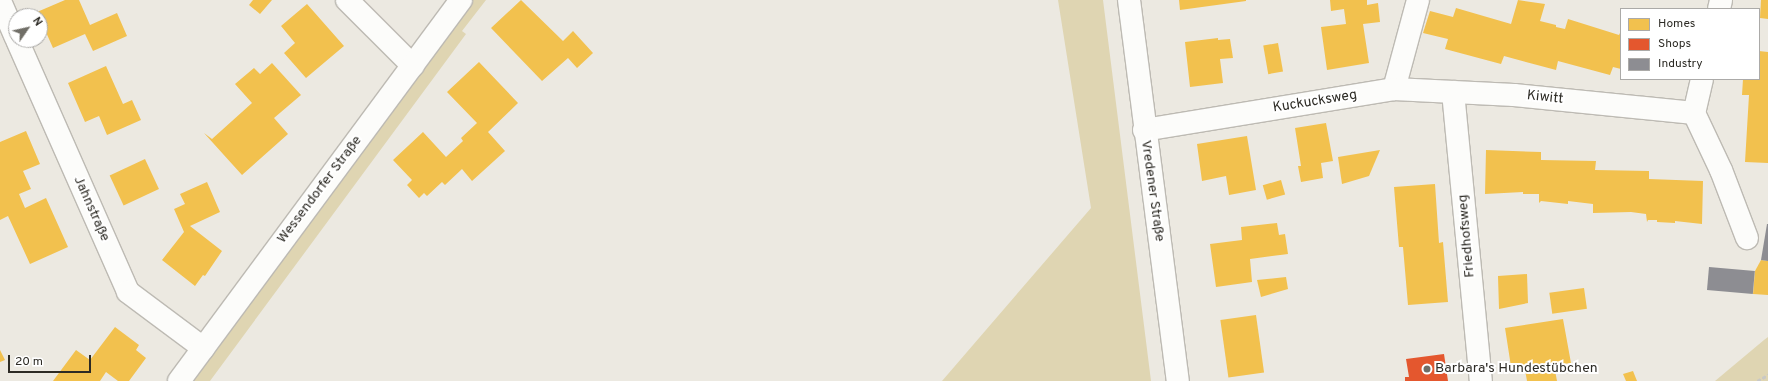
<!DOCTYPE html>
<html>
<head>
<meta charset="utf-8">
<style>
  body { margin:0 }
  #map { position:relative; width:1768px; height:381px; overflow:hidden; background:#ece9e1; font-family:Overpass,sans-serif }
  div>[style] { position:absolute }
  .green>* { inset:0; background:#dfd5b2 }
  .homes>* { inset:0; background:#f2c14e; transform-origin:0 0 }
  .shops>* { inset:0; background:#e4572e }
  .industry>* { inset:0; background:#8d8d92; transform-origin:0 0 }
  .path>* { height:2.5px; margin-top:-1.25px; transform-origin:0; background:repeating-linear-gradient(90deg,#c9c8c5 0 4px,transparent 0 6px) }
  .roads { filter:drop-shadow(1px 0 #bdbab3) drop-shadow(-1px 0 #bdbab3) drop-shadow(0 1px #bdbab3) drop-shadow(0 -1px #bdbab3) }
  .minor>* { height:22px; margin:-11px; padding:0 11px; transform-origin:11px; border-radius:11px; background:#fcfcfa }
  .tertiary>* { height:22px; margin:-11px; padding:0 11px; transform-origin:11px; border-radius:11px; background:#fcfcfa }
  .dots>* { width:11px; height:11px; translate:-50% -50%; box-sizing:border-box; border:2px solid #fff; border-radius:50% }
  span { translate:-50% -50%; white-space:nowrap; text-align:center; line-height:1.15; -webkit-text-stroke:4px #fff; paint-order:stroke }
  .street-label { font-size:14px; color:#2d2b25 }
  .poi-label { font-size:14px; color:#2d2b25 }
  .left { translate:0 -50%; text-align:left }
  .legend { position:absolute; left:1620px; top:8px; width:140px; height:72px; box-sizing:border-box; background:#fff; border:1px solid #abaaa8; margin:0; padding:5px 7px; list-style:none; font-size:12px; color:#2d2b25 }
  .legend li { display:flex; align-items:center; gap:8px; height:20px }
  .legend b { width:20px; border:1px solid #abaaa8 }
  .north { position:absolute; left:8px; top:8px; width:40px; height:40px; box-sizing:border-box; background:#fff; border:1px solid #abaaa8; border-radius:50%; rotate:56deg; font-size:11px; font-weight:700; line-height:16px; text-align:center; color:#2d2b25 }
  .north::after { content:''; display:block; margin:auto; width:14px; height:18px; background:#706e67; clip-path:polygon(50% 0,100% 100%,50% 72%,0 100%) }
  .scale { position:absolute; left:8px; top:355px; width:83px; height:18px; box-sizing:border-box; border:2px solid #2d2b25; border-top:0; padding-left:5px; font-size:12px; line-height:14px; white-space:nowrap; color:#2d2b25; -webkit-text-stroke:3px #fff; paint-order:stroke }
</style>
</head>
<body>
<div id="map">
  <div class="green">
    <i style="clip-path:polygon(470px 0,486px 0,462px 31px,466px 34px,210px 381px,192px 381px)"></i>
    <i style="clip-path:polygon(1058px 0,1103px 0,1151px 381px,942px 381px,1091px 208px)"></i>
    <i style="clip-path:polygon(1768px 337px,1768px 381px,1715px 381px,1764px 340px)"></i>
  </div>
  <div class="homes">
    <i style="clip-path:polygon(65px 0,79px 0,90px 25px,117px 13px,127px 36px,93px 51px,85px 34px,53px 48px,37px 12px)"></i>
    <i style="clip-path:polygon(253px 0,272px 0,260px 14px,249px 5px)"></i>
    <i style="clip-path:polygon(521px 0,563px 41px,573px 31px,593px 53px,577px 68px,568px 58px,542px 81px,491px 28px)"></i>
    <i style="clip-path:polygon(1179px 0,1246px 0,1246px 1px,1180px 10px)"></i>
    <i style="clip-path:polygon(1330px 0,1367px 0,1367px 5px,1378px 3px,1380px 22px,1363px 24px,1369px 63px,1327px 70px,1321px 27px,1346px 24px,1344px 9px,1331px 11px)"></i>
    <i style="clip-path:polygon(1518px 0,1545px 4px,1540px 21px,1556px 25px,1556px 27px,1565px 29px,1568px 19px,1619px 35px,1621px 31px,1621px 69px,1613px 67px,1610px 75px,1558px 61px,1556px 70px,1504px 56px,1501px 64px,1445px 49px,1448px 39px,1423px 33px,1430px 11px,1453px 17px,1456px 8px,1511px 24px)"></i>
    <i style="clip-path:polygon(1761px 0,1768px 0,1768px 19px,1760px 18px)"></i>
    <i style="clip-path:polygon(307px 4px,344px 46px,306px 78px,284px 53px,295px 43px,281px 26px)"></i>
    <i style="clip-path:polygon(1218px 38px,1218px 40px,1230px 39px,1233px 58px,1220px 59px,1223px 83px,1190px 87px,1185px 42px)"></i>
    <i style="left:1278px;top:43px;width:29px;height:15px;rotate:80deg"></i>
    <i style="clip-path:polygon(1759px 51px,1768px 52px,1768px 163px,1745px 162px,1749px 95px,1742px 95px,1743px 79px,1759px 79px)"></i>
    <i style="clip-path:polygon(479px 62px,518px 103px,488px 132px,505px 151px,472px 181px,462px 169px,445px 185px,442px 182px,427px 196px,424px 193px,419px 198px,407px 185px,412px 180px,393px 160px,423px 132px,446px 157px,463px 141px,461px 138px,477px 123px,447px 92px)"></i>
    <i style="clip-path:polygon(272px 63px,301px 95px,274px 118px,288px 134px,242px 175px,204px 133px,212px 139px,252px 103px,235px 84px,254px 68px,260px 74px)"></i>
    <i style="clip-path:polygon(106px 66px,123px 104px,132px 100px,141px 120px,107px 135px,99px 116px,85px 122px,68px 83px)"></i>
    <i style="clip-path:polygon(1326px 123px,1333px 161px,1321px 163px,1323px 178px,1301px 182px,1298px 166px,1301px 166px,1295px 128px)"></i>
    <i style="clip-path:polygon(26px 131px,40px 164px,23px 171px,31px 189px,19px 194px,25px 208px,46px 198px,68px 247px,30px 264px,8px 216px,0 220px,0 142px)"></i>
    <i style="clip-path:polygon(1247px 136px,1256px 190px,1229px 195px,1226px 176px,1202px 181px,1197px 144px)"></i>
    <i style="clip-path:polygon(1380px 150px,1369px 176px,1342px 184px,1338px 157px)"></i>
    <i style="clip-path:polygon(1486px 150px,1541px 152px,1541px 160px,1596px 161px,1595px 170px,1649px 171px,1649px 179px,1703px 181px,1702px 224px,1675px 221px,1675px 223px,1657px 222px,1657px 220px,1648px 220px,1647px 222px,1646px 214px,1631px 212px,1593px 213px,1593px 204px,1568px 201px,1568px 204px,1541px 201px,1539px 203px,1539px 194px,1523px 194px,1523px 192px,1485px 194px)"></i>
    <i style="left:145px;top:159px;width:33px;height:39px;rotate:65deg"></i>
    <i style="left:1281px;top:180px;width:15px;height:19px;rotate:74deg"></i>
    <i style="clip-path:polygon(207px 182px,220px 212px,190px 226px,222px 251px,205px 276px,203px 275px,195px 286px,162px 260px,184px 232px,174px 209px,185px 204px,180px 194px)"></i>
    <i style="clip-path:polygon(1435px 184px,1439px 243px,1443px 242px,1448px 302px,1408px 305px,1403px 247px,1399px 247px,1394px 187px)"></i>
    <i style="clip-path:polygon(1277px 223px,1279px 235px,1285px 234px,1288px 254px,1250px 259px,1252px 282px,1216px 287px,1210px 244px,1242px 240px,1241px 227px)"></i>
    <i style="clip-path:polygon(1761px 260px,1768px 261px,1768px 295px,1753px 294px,1755px 271px)"></i>
    <i style="clip-path:polygon(1527px 274px,1528px 303px,1499px 309px,1498px 276px)"></i>
    <i style="clip-path:polygon(1286px 277px,1288px 289px,1261px 297px,1257px 280px)"></i>
    <i style="left:1584px;top:288px;width:21px;height:35px;rotate:82deg"></i>
    <i style="left:1256px;top:315px;width:58px;height:36px;rotate:82deg"></i>
    <i style="clip-path:polygon(1563px 319px,1571px 363px,1554px 365px,1557px 381px,1527px 381px,1525px 370px,1512px 373px,1505px 328px)"></i>
    <i style="clip-path:polygon(115px 327px,139px 345px,136px 350px,146px 358px,129px 381px,118px 381px,106px 372px,100px 381px,53px 381px,76px 350px,90px 360px)"></i>
    <i style="clip-path:polygon(0 350px,5px 360px,0 362px)"></i>
    <i style="clip-path:polygon(1633px 371px,1637px 381px,1626px 381px,1623px 374px)"></i>
  </div>
  <div class="shops">
    <i style="clip-path:polygon(1444px 354px,1448px 381px,1405px 381px,1405px 377px,1409px 377px,1406px 359px)"></i>
  </div>
  <div class="industry">
    <i style="clip-path:polygon(1767px 224px,1768px 224px,1768px 261px,1761px 260px)"></i>
    <i style="left:1709px;top:267px;width:46px;height:23px;rotate:5deg"></i>
  </div>
  <div class="path">
    <i style="left:1757px;top:381px;width:13px;rotate:-29deg"></i>
  </div>
  <div class="roads">
    <div class="minor">
      <i style="left:347px;top:0;width:93px;rotate:45deg"></i>
      <i style="left:0;top:1px;width:40px;rotate:66.6deg"></i>
      <i style="left:1719px;top:9px;width:9px;rotate:-77deg"></i>
      <i style="left:17px;top:40px;width:275px;rotate:66.2deg"></i>
      <i style="left:128px;top:292px;width:94px;rotate:36.7deg"></i>
      <i style="left:1702px;top:79px;width:35px;rotate:103deg"></i>
      <i style="left:1694px;top:113px;width:63px;rotate:64.7deg"></i>
      <i style="left:1721px;top:170px;width:73px;rotate:69.1deg"></i>
      <i style="left:1394px;top:89px;width:92px;rotate:-74.9deg"></i>
      <i style="left:1453px;top:92px;width:290px;rotate:84.5deg"></i>
      <i style="left:1144px;top:130px;width:253px;rotate:-9.3deg"></i>
      <i style="left:1394px;top:89px;width:120px;rotate:2.9deg"></i>
      <i style="left:1514px;top:95px;width:181px;rotate:5.7deg"></i>
      <i style="left:179px;top:381px;width:474px;rotate:-53.5deg"></i>
    </div>
    <div class="tertiary">
      <i style="left:1129px;top:0;width:384px;rotate:82.7deg"></i>
    </div>
  </div>
  <div class="dots">
    <i style="left:1427px;top:369px;background:#706e67"></i>
  </div>
  <div class="street-label">
    <span style="left:1545px;top:98px;rotate:6deg">Kiwitt</span>
    <span style="left:1315px;top:102px;rotate:-9deg">Kuckucksweg</span>
    <span style="left:320px;top:190px;rotate:-53deg">Wessendorfer Straße</span>
    <span style="left:1152px;top:191px;rotate:82deg">Vredener Straße</span>
    <span style="left:91px;top:209px;rotate:66deg">Jahnstraße</span>
    <span style="left:1467px;top:236px;rotate:-95deg">Friedhofsweg</span>
  </div>
  <div class="poi-label">
    <span class="left" style="left:1435px;top:369px">Barbara's Hundestübchen</span>
  </div>
  <ul class="legend">
  <li><b style="height:11px;background:#f2c14e"></b>Homes</li>
  <li><b style="height:11px;background:#e4572e"></b>Shops</li>
  <li><b style="height:11px;background:#8d8d92"></b>Industry</li>
  </ul>
  <div class="north">N</div>
  <div class="scale">20 m</div>
</div>
</body>
</html>
